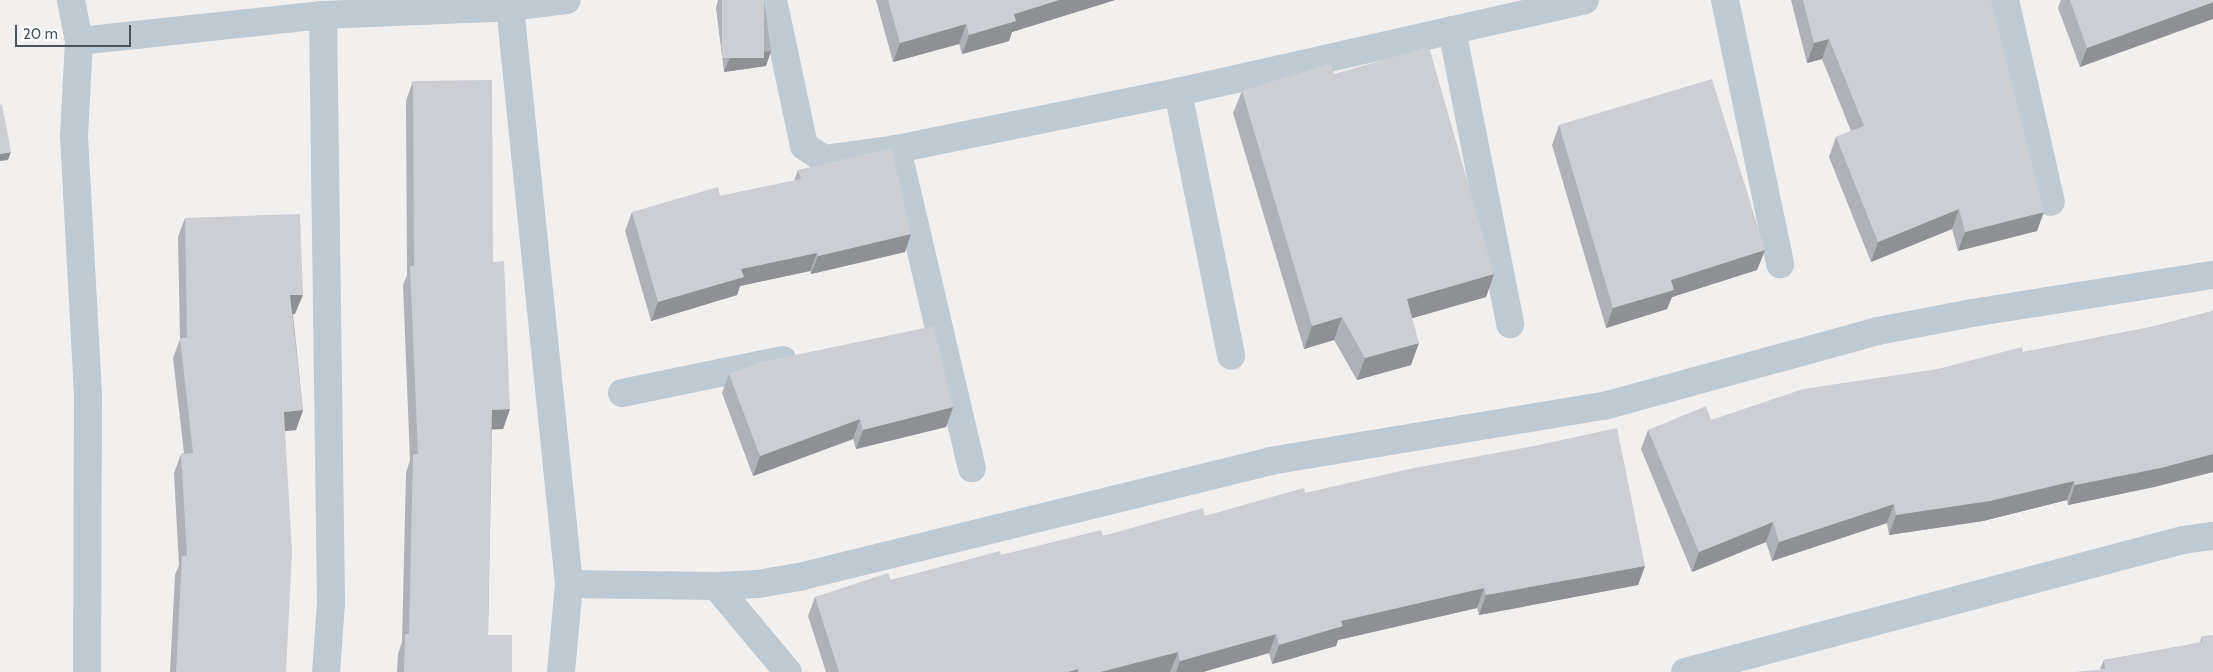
<!DOCTYPE html>
<html>
<head>
<meta charset="utf-8">
<style>
  body { margin:0 }
  #map { position:relative; width:2213px; height:672px; overflow:hidden; background:#f2efef; font-family:Cabin,sans-serif }
  div>[style] { position:absolute }
  .minor>* { height:28px; margin:-14px; padding:0 14px; transform-origin:14px; border-radius:14px; background:#bfc9d1 }
  .wall>* { inset:0; background:#afb1b6 }
  .shaded-wall>* { inset:0; background:#8f9094 }
  .building>* { inset:0; background:#ccced4; transform-origin:0 0 }
  span { translate:-50% -50%; white-space:nowrap; text-align:center; line-height:1.15; -webkit-text-stroke:4px #fff; paint-order:stroke }
  .scale { position:absolute; left:15px; top:25px; width:116px; height:22px; box-sizing:border-box; border:2px solid #47525d; border-top:0; padding-left:6px; font-size:15px; line-height:18px; white-space:nowrap; color:#47525d; -webkit-text-stroke:4px #fff; paint-order:stroke }
</style>
</head>
<body>
<div id="map">
  <div class="minor">
    <i style="left:71px;top:0;width:42px;rotate:79deg"></i>
    <i style="left:79px;top:41px;width:95px;rotate:93deg"></i>
    <i style="left:74px;top:136px;width:259px;rotate:86.9deg"></i>
    <i style="left:88px;top:395px;width:277px;rotate:90.2deg"></i>
    <i style="left:773px;top:0;width:149px;rotate:78deg"></i>
    <i style="left:804px;top:146px;width:24px;rotate:33deg"></i>
    <i style="left:824px;top:159px;width:74px;rotate:-7.8deg"></i>
    <i style="left:897px;top:149px;width:287px;rotate:-11.5deg"></i>
    <i style="left:1178px;top:92px;width:417px;rotate:-12.7deg"></i>
    <i style="left:1725px;top:0;width:270px;rotate:78.2deg"></i>
    <i style="left:2005px;top:0;width:207px;rotate:77.2deg"></i>
    <i style="left:510px;top:7px;width:580px;rotate:84.16deg"></i>
    <i style="left:569px;top:584px;width:88px;rotate:95.2deg"></i>
    <i style="left:323px;top:15px;width:588px;rotate:89.22deg"></i>
    <i style="left:331px;top:603px;width:69px;rotate:94.1deg"></i>
    <i style="left:1452px;top:30px;width:300px;rotate:78.8deg"></i>
    <i style="left:79px;top:41px;width:245px;rotate:-6.1deg"></i>
    <i style="left:323px;top:15px;width:187px;rotate:-2.4deg"></i>
    <i style="left:510px;top:7px;width:57px;rotate:-7deg"></i>
    <i style="left:1178px;top:92px;width:269px;rotate:78.6deg"></i>
    <i style="left:897px;top:149px;width:328px;rotate:76.8deg"></i>
    <i style="left:622px;top:393px;width:164px;rotate:-11.6deg"></i>
    <i style="left:569px;top:584px;width:147px;rotate:0.8deg"></i>
    <i style="left:716px;top:586px;width:42px;rotate:-2.7deg"></i>
    <i style="left:758px;top:584px;width:42px;rotate:-9.7deg"></i>
    <i style="left:799px;top:577px;width:485px;rotate:-13.8deg"></i>
    <i style="left:1270px;top:461px;width:338px;rotate:-9.4deg"></i>
    <i style="left:1604px;top:406px;width:284px;rotate:-15.3deg"></i>
    <i style="left:1878px;top:331px;width:96px;rotate:-10.8deg"></i>
    <i style="left:1972px;top:313px;width:244px;rotate:-9deg"></i>
    <i style="left:716px;top:586px;width:112px;rotate:50.1deg"></i>
    <i style="left:1685px;top:672px;width:515px;rotate:-14.85deg"></i>
    <i style="left:2183px;top:540px;width:30px;rotate:-8deg"></i>
  </div>
  <div class="wall">
    <i style="clip-path:polygon(718px 0,764px 0,771px 51px,766px 66px,724px 72px,716px 8px)"></i>
    <i style="clip-path:polygon(876px 0,1115px 0,1012px 32px,1009px 41px,962px 54px,959px 44px,893px 62px)"></i>
    <i style="clip-path:polygon(1791px 0,1991px 0,2037px 231px,1958px 251px,1952px 229px,1871px 262px,1829px 157px,1836px 137px,1851px 131px,1822px 59px,1807px 63px)"></i>
    <i style="clip-path:polygon(2061px 0,2213px 0,2080px 67px,2058px 8px)"></i>
    <i style="clip-path:polygon(1334px 74px,1494px 274px,1486px 297px,1412px 318px,1411px 365px,1357px 380px,1334px 340px,1304px 349px,1233px 113px,1242px 91px)"></i>
    <i style="clip-path:polygon(413px 81px,493px 262px,510px 409px,503px 429px,492px 429px,488px 635px,512px 672px,397px 672px,398px 654px,402px 642px,406px 473px,410px 460px,403px 285px,407px 275px,406px 101px)"></i>
    <i style="clip-path:polygon(1559px 125px,1765px 250px,1757px 270px,1672px 297px,1667px 309px,1606px 328px,1552px 145px)"></i>
    <i style="clip-path:polygon(798px 170px,911px 234px,905px 252px,811px 274px,810px 271px,740px 286px,737px 295px,651px 321px,625px 231px,632px 212px,720px 196px,794px 181px)"></i>
    <i style="clip-path:polygon(185px 218px,295px 314px,293px 314px,303px 410px,296px 430px,285px 431px,286px 672px,170px 672px,175px 575px,179px 565px,174px 473px,181px 454px,184px 453px,173px 358px,180px 339px,178px 237px)"></i>
    <i style="clip-path:polygon(2213px 311px,2213px 472px,2154px 487px,2068px 505px,2067px 500px,1983px 521px,1889px 535px,1887px 523px,1772px 561px,1766px 542px,1692px 572px,1641px 449px,1648px 430px,1711px 420px,1938px 369px,2151px 327px)"></i>
    <i style="clip-path:polygon(729px 374px,953px 407px,946px 427px,856px 449px,853px 439px,753px 476px,722px 393px)"></i>
    <i style="clip-path:polygon(1305px 493px,1645px 566px,1638px 585px,1479px 615px,1477px 608px,1338px 640px,1336px 646px,1272px 664px,1269px 653px,1203px 672px,826px 672px,808px 616px,815px 597px,1001px 555px,1103px 536px,1205px 516px)"></i>
    <i style="clip-path:polygon(2202px 636px,2213px 672px,2100px 669px,2104px 660px,2200px 643px)"></i>
  </div>
  <div class="shaded-wall">
    <i style="clip-path:polygon(1059px 0,1115px 0,1012px 32px,1009px 41px,962px 54px,969px 35px,1014px 14px)"></i>
    <i style="clip-path:polygon(2213px 2px,2213px 19px,2080px 67px,2087px 48px)"></i>
    <i style="clip-path:polygon(966px 24px,959px 44px,893px 62px,900px 43px)"></i>
    <i style="clip-path:polygon(1829px 39px,1822px 59px,1807px 63px,1814px 43px)"></i>
    <i style="clip-path:polygon(771px 51px,766px 66px,724px 72px,730px 57px)"></i>
    <i style="clip-path:polygon(11px 152px,8px 160px,0 161px,0 154px)"></i>
    <i style="clip-path:polygon(1959px 209px,1952px 229px,1871px 262px,1878px 242px)"></i>
    <i style="clip-path:polygon(2044px 212px,2037px 231px,1958px 251px,1965px 232px)"></i>
    <i style="clip-path:polygon(911px 234px,905px 252px,811px 274px,818px 256px)"></i>
    <i style="clip-path:polygon(1765px 250px,1757px 270px,1672px 297px,1667px 309px,1606px 328px,1613px 308px,1671px 280px)"></i>
    <i style="clip-path:polygon(817px 253px,810px 271px,740px 286px,737px 295px,651px 321px,658px 302px,741px 269px)"></i>
    <i style="clip-path:polygon(1494px 274px,1486px 297px,1399px 322px,1407px 299px)"></i>
    <i style="clip-path:polygon(290px 295px,303px 295px,295px 314px,283px 315px)"></i>
    <i style="clip-path:polygon(1342px 317px,1334px 340px,1304px 349px,1312px 326px)"></i>
    <i style="clip-path:polygon(1419px 343px,1411px 365px,1357px 380px,1365px 358px)"></i>
    <i style="clip-path:polygon(953px 407px,946px 427px,856px 449px,863px 430px)"></i>
    <i style="clip-path:polygon(510px 409px,503px 429px,485px 430px,492px 410px)"></i>
    <i style="clip-path:polygon(303px 410px,296px 430px,277px 432px,284px 412px)"></i>
    <i style="clip-path:polygon(860px 419px,853px 439px,753px 476px,760px 456px)"></i>
    <i style="clip-path:polygon(2213px 454px,2213px 472px,2154px 487px,2068px 505px,2075px 485px)"></i>
    <i style="clip-path:polygon(2074px 481px,2067px 500px,1983px 521px,1889px 535px,1896px 515px)"></i>
    <i style="clip-path:polygon(1894px 504px,1887px 523px,1772px 561px,1779px 542px)"></i>
    <i style="clip-path:polygon(1773px 522px,1766px 542px,1692px 572px,1699px 552px)"></i>
    <i style="clip-path:polygon(1645px 566px,1638px 585px,1479px 615px,1486px 595px)"></i>
    <i style="clip-path:polygon(1484px 588px,1477px 608px,1338px 640px,1336px 646px,1272px 664px,1279px 645px,1341px 621px)"></i>
    <i style="clip-path:polygon(1276px 634px,1269px 653px,1203px 672px,1176px 672px,1180px 661px)"></i>
    <i style="clip-path:polygon(1178px 652px,1170px 672px,1100px 672px)"></i>
    <i style="clip-path:polygon(1078px 669px,1077px 672px,1068px 672px)"></i>
  </div>
  <div class="building">
    <i style="left:722px;top:0;width:42px;height:58px"></i>
    <i style="clip-path:polygon(888px 0,1059px 0,1014px 14px,1016px 21px,969px 35px,966px 24px,900px 43px)"></i>
    <i style="clip-path:polygon(1803px 0,1991px 0,2044px 212px,1965px 232px,1959px 209px,1878px 242px,1836px 137px,1864px 126px,1829px 39px,1814px 43px)"></i>
    <i style="clip-path:polygon(2070px 0,2213px 0,2213px 2px,2087px 48px)"></i>
    <i style="clip-path:polygon(1429px 47px,1494px 274px,1407px 299px,1419px 343px,1365px 358px,1342px 317px,1312px 326px,1242px 91px,1331px 63px,1334px 74px)"></i>
    <i style="clip-path:polygon(1712px 79px,1765px 250px,1671px 280px,1674px 290px,1613px 308px,1559px 125px)"></i>
    <i style="clip-path:polygon(492px 80px,493px 262px,504px 261px,510px 409px,492px 410px,488px 635px,512px 635px,512px 672px,404px 672px,405px 634px,409px 634px,413px 454px,418px 454px,410px 266px,414px 266px,413px 81px)"></i>
    <i style="clip-path:polygon(2px 104px,11px 152px,0 154px,0 105px)"></i>
    <i style="clip-path:polygon(892px 148px,911px 234px,818px 256px,817px 253px,741px 269px,744px 277px,658px 302px,632px 212px,718px 187px,720px 196px,801px 179px,798px 170px)"></i>
    <i style="clip-path:polygon(300px 214px,303px 295px,290px 295px,303px 410px,284px 412px,292px 553px,286px 672px,176px 672px,182px 556px,187px 556px,181px 454px,193px 453px,180px 338px,187px 338px,185px 218px)"></i>
    <i style="clip-path:polygon(2213px 311px,2213px 454px,2161px 468px,2075px 485px,2074px 481px,1990px 501px,1896px 515px,1894px 504px,1779px 542px,1773px 522px,1699px 552px,1648px 430px,1706px 406px,1711px 420px,1803px 389px,1938px 369px,2022px 347px,2023px 352px,2151px 327px)"></i>
    <i style="clip-path:polygon(934px 326px,953px 407px,863px 430px,860px 419px,760px 456px,729px 374px,762px 362px)"></i>
    <i style="clip-path:polygon(1617px 428px,1645px 566px,1486px 595px,1484px 588px,1341px 621px,1343px 626px,1279px 645px,1276px 634px,1180px 661px,1178px 652px,1100px 672px,1079px 672px,1078px 669px,1068px 672px,839px 672px,815px 597px,888px 573px,891px 580px,1000px 551px,1001px 555px,1101px 530px,1103px 536px,1203px 508px,1205px 516px,1304px 488px,1305px 493px,1409px 469px,1539px 445px)"></i>
    <i style="clip-path:polygon(2213px 635px,2213px 672px,2075px 672px,2105px 669px,2104px 660px,2202px 642px,2202px 636px)"></i>
  </div>
  <div class="scale">20 m</div>
</div>
</body>
</html>
